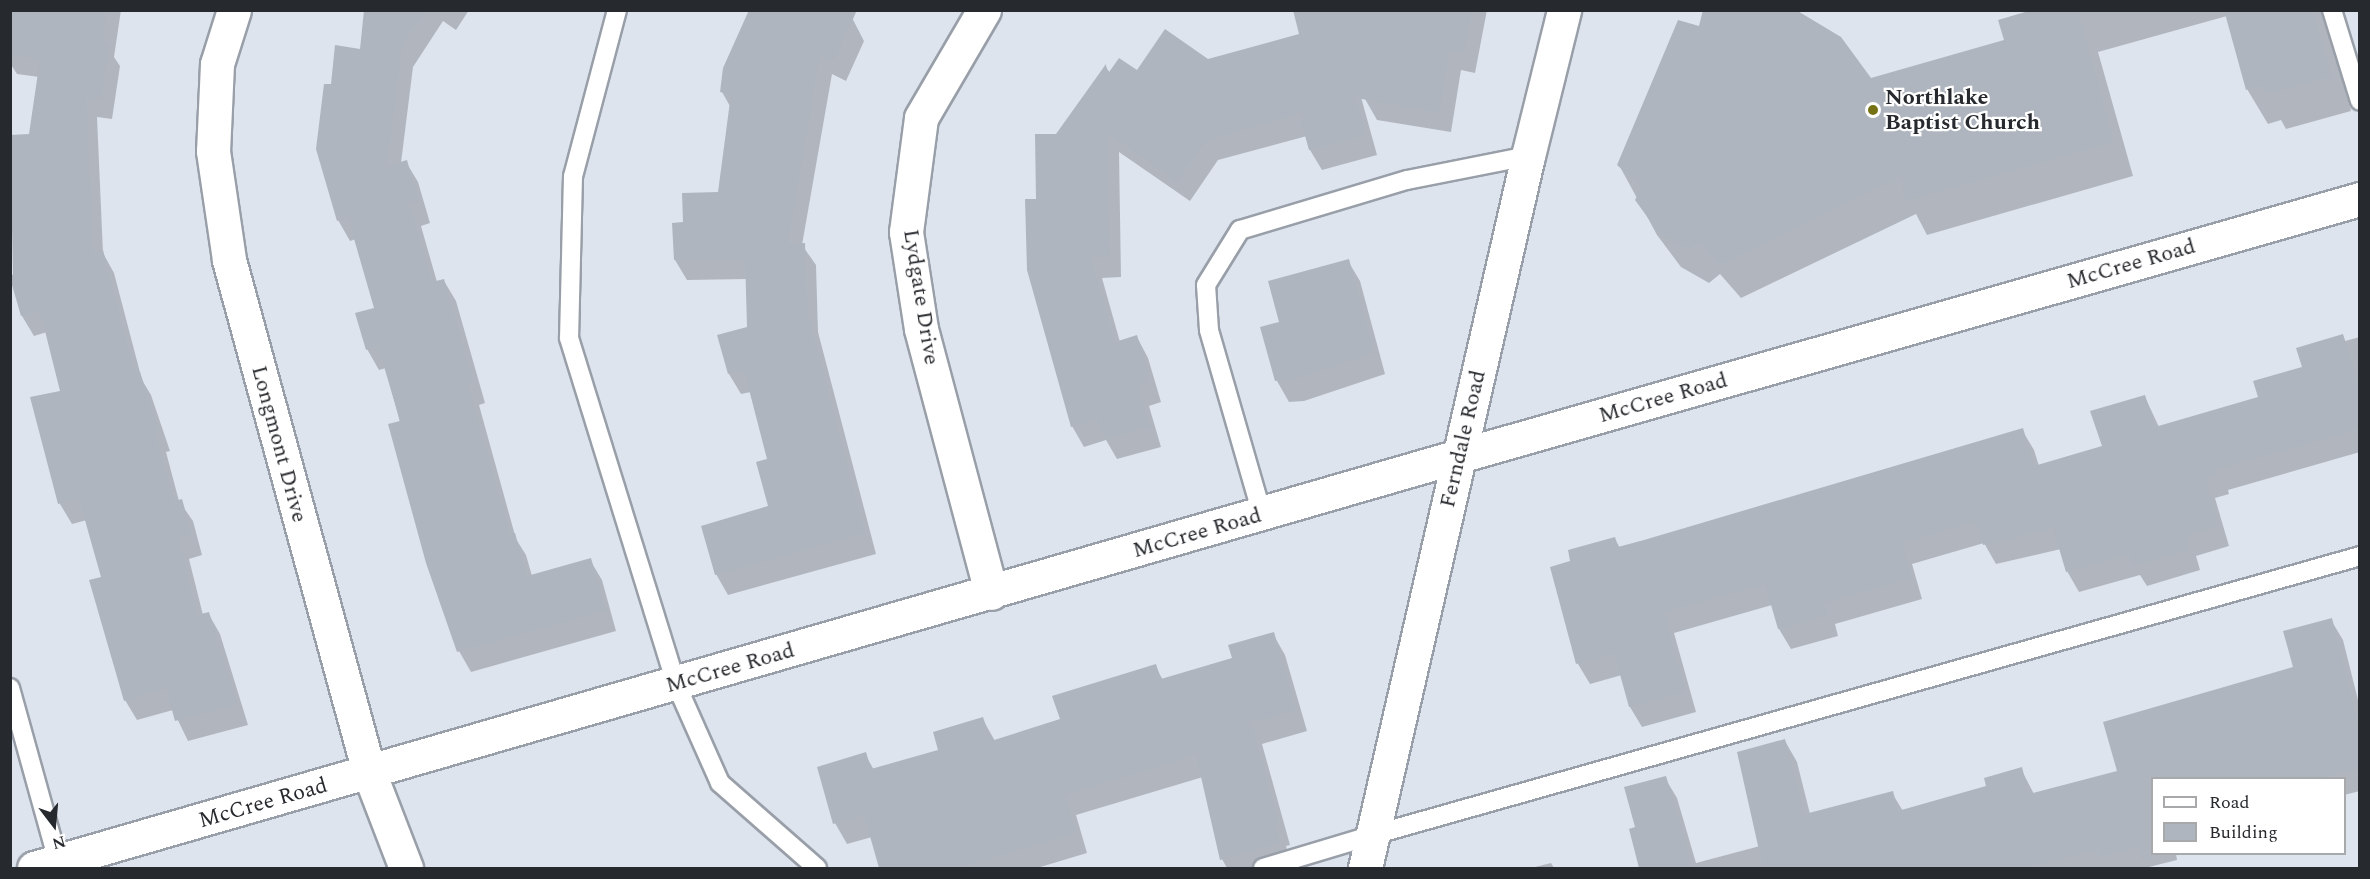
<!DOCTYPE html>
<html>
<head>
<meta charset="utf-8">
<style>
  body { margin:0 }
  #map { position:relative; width:2370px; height:879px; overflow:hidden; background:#dee4ee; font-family:Spectral,serif }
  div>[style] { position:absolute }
  .shadow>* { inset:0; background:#0003 }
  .building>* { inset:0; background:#aeb5be }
  .roads { filter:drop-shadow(2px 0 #999fa8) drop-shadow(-2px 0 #999fa8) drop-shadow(0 2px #999fa8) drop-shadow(0 -2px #999fa8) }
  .lane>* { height:18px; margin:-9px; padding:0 9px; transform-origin:9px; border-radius:9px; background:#fff }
  .street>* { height:33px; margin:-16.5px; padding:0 16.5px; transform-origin:16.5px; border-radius:16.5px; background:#fff }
  .secondary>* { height:33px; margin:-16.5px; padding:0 16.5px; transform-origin:16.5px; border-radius:16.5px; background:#fff }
  .dots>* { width:16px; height:16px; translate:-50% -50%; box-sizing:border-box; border:3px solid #fff; border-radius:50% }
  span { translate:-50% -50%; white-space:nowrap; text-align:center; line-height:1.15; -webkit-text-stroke:4.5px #fff; paint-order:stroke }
  .poi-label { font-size:22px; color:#26292d; font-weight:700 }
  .left { translate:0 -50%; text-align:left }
  .street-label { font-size:22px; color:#26292d }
  .frame { position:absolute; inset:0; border:12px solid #26292d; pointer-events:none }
  .legend { position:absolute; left:2151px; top:777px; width:195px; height:78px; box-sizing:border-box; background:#fff; border:2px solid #a8a9ab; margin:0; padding:8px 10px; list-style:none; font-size:18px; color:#26292d }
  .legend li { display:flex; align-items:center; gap:12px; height:30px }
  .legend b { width:30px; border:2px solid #a8a9ab }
  .north { position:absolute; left:24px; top:795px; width:60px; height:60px; -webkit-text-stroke:4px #fff; paint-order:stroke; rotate:164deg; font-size:16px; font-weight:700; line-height:24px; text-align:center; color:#26292d }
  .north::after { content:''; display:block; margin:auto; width:21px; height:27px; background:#26292d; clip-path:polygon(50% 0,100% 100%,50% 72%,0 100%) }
</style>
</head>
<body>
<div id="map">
  <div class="shadow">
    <i style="clip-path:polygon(11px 10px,121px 10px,114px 57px,120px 66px,112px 119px,97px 117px,103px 253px,114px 273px,142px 380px,151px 395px,170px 451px,166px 452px,179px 501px,193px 521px,202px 555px,189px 559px,203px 615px,208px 613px,220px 634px,248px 725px,188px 741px,173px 710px,137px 720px,125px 700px,103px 578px,87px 520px,72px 524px,60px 504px,62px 392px,47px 332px,34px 336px,22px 316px,12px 276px,15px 275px,10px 137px,30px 135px,39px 77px,17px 74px,10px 63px)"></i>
    <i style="clip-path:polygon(366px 10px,469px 10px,456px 30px,443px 21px,413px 67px,401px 163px,406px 162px,418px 182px,430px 223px,421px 226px,437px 282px,444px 281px,456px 301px,485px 403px,479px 405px,516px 539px,526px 555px,532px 576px,590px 560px,602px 580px,616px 631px,471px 672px,459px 651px,386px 368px,379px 370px,367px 349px,376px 309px,356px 239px,350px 241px,338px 220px,332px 86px,361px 50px)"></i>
    <i style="clip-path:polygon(848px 10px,864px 41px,846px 81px,832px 74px,802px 245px,816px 265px,818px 332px,876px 554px,728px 595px,716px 574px,770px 507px,769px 460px,751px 392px,741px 394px,729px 374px,749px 328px,748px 279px,687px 280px,675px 260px,684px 224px,720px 194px,731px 108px,722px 92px)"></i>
    <i style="clip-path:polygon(1337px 10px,1377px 155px,1322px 170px,1310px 150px,1307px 136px,1218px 160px,1190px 201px,1119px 152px,1121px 277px,1102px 278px,1120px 342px,1137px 337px,1148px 358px,1161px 402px,1149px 406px,1161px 447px,1117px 459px,1106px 440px,1084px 447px,1072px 426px,1037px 200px,1057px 135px,1106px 67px,1110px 73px,1137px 72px,1208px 60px,1301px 35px)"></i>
    <i style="clip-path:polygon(1381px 10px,1487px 10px,1475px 73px,1461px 70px,1451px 132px,1377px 120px,1365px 99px)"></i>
    <i style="clip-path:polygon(2037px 10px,2322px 10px,2351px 111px,2286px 129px,2281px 120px,2268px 124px,2247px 89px,2227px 16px,2098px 52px,2133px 176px,1927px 235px,1916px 214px,1741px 298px,1720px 274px,1709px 283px,1681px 267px,1657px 235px,1619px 165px,1871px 79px,2006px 42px)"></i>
    <i style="clip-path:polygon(1348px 261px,1360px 281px,1385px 374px,1304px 401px,1289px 402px,1277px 381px,1280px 323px)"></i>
    <i style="clip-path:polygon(2343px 336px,2345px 341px,2360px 337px,2360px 452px,2228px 490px,2229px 494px,2215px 498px,2229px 546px,2196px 556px,2200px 570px,2147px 586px,2140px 575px,2079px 592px,2067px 571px,2061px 549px,1996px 564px,1984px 543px,1912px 564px,1922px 599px,1835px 624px,1838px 636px,1791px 649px,1779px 629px,1772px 605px,1674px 633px,1696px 712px,1642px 727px,1630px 707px,1622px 675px,1590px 684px,1578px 664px,1552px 568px,1572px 562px,1615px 539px,1620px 548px,2022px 430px,2034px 450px,2039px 466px,2104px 447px,2145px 397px,2159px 427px,2260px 398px,2304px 368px)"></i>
    <i style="clip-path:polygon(2331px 620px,2343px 640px,2360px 708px,2360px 791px,2344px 795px,2344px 778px,2152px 778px,2152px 854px,2176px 854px,2177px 860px,2145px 868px,1641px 868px,1631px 830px,1637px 828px,1665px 778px,1677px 798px,1696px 863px,1760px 846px,1785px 741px,1797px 762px,1810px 814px,1892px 793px,1903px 811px,1987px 787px,2021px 769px,2034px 794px,2119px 772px,2295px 668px)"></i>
    <i style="clip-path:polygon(1273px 634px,1285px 655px,1307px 731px,1262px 744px,1290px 845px,1286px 846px,1291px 864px,1275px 868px,1227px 868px,1222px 859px,1203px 777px,1076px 815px,1087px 853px,1037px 868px,881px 868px,872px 837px,847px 844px,835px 823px,865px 754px,874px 770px,940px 751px,982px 718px,995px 741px,1061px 720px,1155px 666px,1163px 680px,1234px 660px)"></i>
    <i style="clip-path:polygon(1551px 863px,1554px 868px,1531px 868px)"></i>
  </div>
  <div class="building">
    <i style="clip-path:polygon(10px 10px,107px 10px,102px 43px,109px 44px,101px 99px,86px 97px,93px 253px,103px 250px,135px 373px,140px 372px,159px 430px,155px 432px,174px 501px,182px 499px,192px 534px,179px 538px,197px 615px,209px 612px,238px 704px,175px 721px,166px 688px,124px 701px,89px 580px,101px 577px,79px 499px,58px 504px,30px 397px,60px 391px,40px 311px,21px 316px,10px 278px,13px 274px,10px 135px,29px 134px,40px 59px,10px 55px)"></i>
    <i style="clip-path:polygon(364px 10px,425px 10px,402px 46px,387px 166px,407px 160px,419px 203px,410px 205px,432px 282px,444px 279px,474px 383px,468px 384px,510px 534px,515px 533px,527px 576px,591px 558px,606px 610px,457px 652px,426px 563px,388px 424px,400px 421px,378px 346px,366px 350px,355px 313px,374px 308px,348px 218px,337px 221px,316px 149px,324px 84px,331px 84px,335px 45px,360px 49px)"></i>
    <i style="clip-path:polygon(749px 10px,857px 10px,834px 61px,820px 55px,788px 244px,805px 243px,807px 310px,865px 533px,715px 575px,701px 526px,768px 506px,756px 462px,767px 459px,744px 370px,728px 374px,717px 335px,747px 327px,745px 258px,674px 260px,672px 223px,683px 222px,682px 193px,718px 192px,731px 94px,720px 92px,723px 68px)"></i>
    <i style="clip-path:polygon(1293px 10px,1472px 10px,1464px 53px,1450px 50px,1439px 112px,1356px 98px,1366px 135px,1309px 150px,1299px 114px,1207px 140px,1177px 182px,1108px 133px,1110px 257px,1091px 258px,1115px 342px,1137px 335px,1151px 382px,1138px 385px,1150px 427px,1104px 439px,1098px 419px,1071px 427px,1027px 270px,1025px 199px,1036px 199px,1035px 134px,1056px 134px,1106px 64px,1107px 75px,1119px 58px,1137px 70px,1165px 29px,1208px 59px,1299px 34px)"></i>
    <i style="clip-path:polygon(1703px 10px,1796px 10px,1841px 37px,1871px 78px,2004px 40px,1998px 20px,2032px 10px,2078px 10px,2114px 142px,1906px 201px,1900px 178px,1720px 264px,1699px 240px,1689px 249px,1659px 233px,1635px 200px,1642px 187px,1617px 165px,1678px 20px,1699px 26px)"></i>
    <i style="clip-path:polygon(2224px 10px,2313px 10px,2332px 76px,2265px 95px,2262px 85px,2246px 90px)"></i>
    <i style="clip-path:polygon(1349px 259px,1374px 353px,1292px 380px,1275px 381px,1260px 327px,1279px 322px,1268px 281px)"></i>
    <i style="clip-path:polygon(2343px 334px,2360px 389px,2360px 429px,2217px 469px,2218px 473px,2205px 477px,2219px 526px,2186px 535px,2190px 550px,2133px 566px,2130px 554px,2066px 572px,2053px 528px,1983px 545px,1976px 521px,1902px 543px,1912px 578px,1824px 603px,1827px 615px,1778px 629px,1765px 584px,1664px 612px,1686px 692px,1629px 707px,1614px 653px,1576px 664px,1550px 567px,1570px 561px,1568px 550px,1615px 537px,1618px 547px,1644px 540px,2023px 428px,2034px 466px,2102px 446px,2090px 411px,2145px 395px,2155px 427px,2258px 397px,2253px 381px,2302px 367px,2296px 348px)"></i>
    <i style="clip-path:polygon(2332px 618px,2360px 732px,2360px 768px,2320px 778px,2152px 778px,2152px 859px,2141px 860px,2138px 847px,2100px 857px,2098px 850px,2025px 868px,1763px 868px,1737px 752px,1785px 739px,1805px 814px,1893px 791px,1898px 811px,1986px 786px,1984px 778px,2022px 767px,2029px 794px,2117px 771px,2103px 722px,2293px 667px,2283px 631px)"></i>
    <i style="clip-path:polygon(1274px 632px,1296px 710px,1252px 723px,1279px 824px,1275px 825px,1280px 843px,1220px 860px,1196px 755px,1065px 795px,1076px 833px,958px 868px,879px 868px,864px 815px,833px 824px,817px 767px,866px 752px,871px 769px,938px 750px,933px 732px,983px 717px,991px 741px,1060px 719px,1052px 696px,1156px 664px,1161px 679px,1232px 658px,1228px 645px)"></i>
    <i style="clip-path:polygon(1666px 776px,1693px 868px,1639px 868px,1629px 829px,1635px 827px,1624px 787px)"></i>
  </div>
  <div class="roads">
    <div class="lane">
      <i style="left:617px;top:10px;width:172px;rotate:104.8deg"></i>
      <i style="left:573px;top:176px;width:162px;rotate:91.4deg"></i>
      <i style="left:569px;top:338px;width:362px;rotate:72.8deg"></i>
      <i style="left:676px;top:684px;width:108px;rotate:66deg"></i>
      <i style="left:720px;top:783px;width:129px;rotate:41.2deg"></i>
      <i style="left:2332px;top:10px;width:95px;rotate:72.9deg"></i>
      <i style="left:1262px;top:514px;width:191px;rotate:-106.1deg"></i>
      <i style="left:1209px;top:330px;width:45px;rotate:-93.8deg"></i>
      <i style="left:1206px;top:285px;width:65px;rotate:-58.3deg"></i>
      <i style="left:1240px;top:230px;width:174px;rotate:-16.7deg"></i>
      <i style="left:1407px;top:180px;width:123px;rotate:-11.2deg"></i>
      <i style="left:10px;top:688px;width:187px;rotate:74.5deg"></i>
      <i style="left:1263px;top:868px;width:115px;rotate:-16.7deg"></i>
      <i style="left:1373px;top:835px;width:1026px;rotate:-15.78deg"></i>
    </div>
    <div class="street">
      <i style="left:234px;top:10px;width:57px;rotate:107.5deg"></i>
      <i style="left:217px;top:64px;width:87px;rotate:92.6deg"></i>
      <i style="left:213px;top:151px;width:110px;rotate:81.6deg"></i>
      <i style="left:229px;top:260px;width:531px;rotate:74.71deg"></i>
      <i style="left:369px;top:772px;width:103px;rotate:68.9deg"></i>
      <i style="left:984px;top:10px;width:125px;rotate:120.3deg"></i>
      <i style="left:921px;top:118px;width:115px;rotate:97.5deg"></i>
      <i style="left:906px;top:232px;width:98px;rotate:81.2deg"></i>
      <i style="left:921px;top:329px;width:273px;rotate:75.1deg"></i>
    </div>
    <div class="secondary">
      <i style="left:34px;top:868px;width:1483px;rotate:-16.13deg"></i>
      <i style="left:1459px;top:456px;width:937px;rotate:-15.92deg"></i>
      <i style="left:1365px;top:868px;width:730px;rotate:-77.11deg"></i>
      <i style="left:1528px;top:156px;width:150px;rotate:-76.1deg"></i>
    </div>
  </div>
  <div class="dots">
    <i style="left:1873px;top:110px;background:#757114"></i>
  </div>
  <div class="poi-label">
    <span class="left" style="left:1885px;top:110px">Northlake<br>Baptist Church</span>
  </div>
  <div class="street-label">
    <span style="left:2131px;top:264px;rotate:-16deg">McCree Road</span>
    <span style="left:921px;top:297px;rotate:81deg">Lydgate Drive</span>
    <span style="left:1663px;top:398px;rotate:-16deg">McCree Road</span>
    <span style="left:1463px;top:439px;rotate:-77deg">Ferndale Road</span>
    <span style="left:279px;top:444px;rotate:75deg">Longmont Drive</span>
    <span style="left:1197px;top:533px;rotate:-16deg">McCree Road</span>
    <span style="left:730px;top:668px;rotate:-16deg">McCree Road</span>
    <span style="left:263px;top:803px;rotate:-16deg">McCree Road</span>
  </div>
  <div class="frame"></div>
  <ul class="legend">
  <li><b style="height:8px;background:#fff"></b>Road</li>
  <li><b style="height:16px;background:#aeb5be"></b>Building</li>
  </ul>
  <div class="north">N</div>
</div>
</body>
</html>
